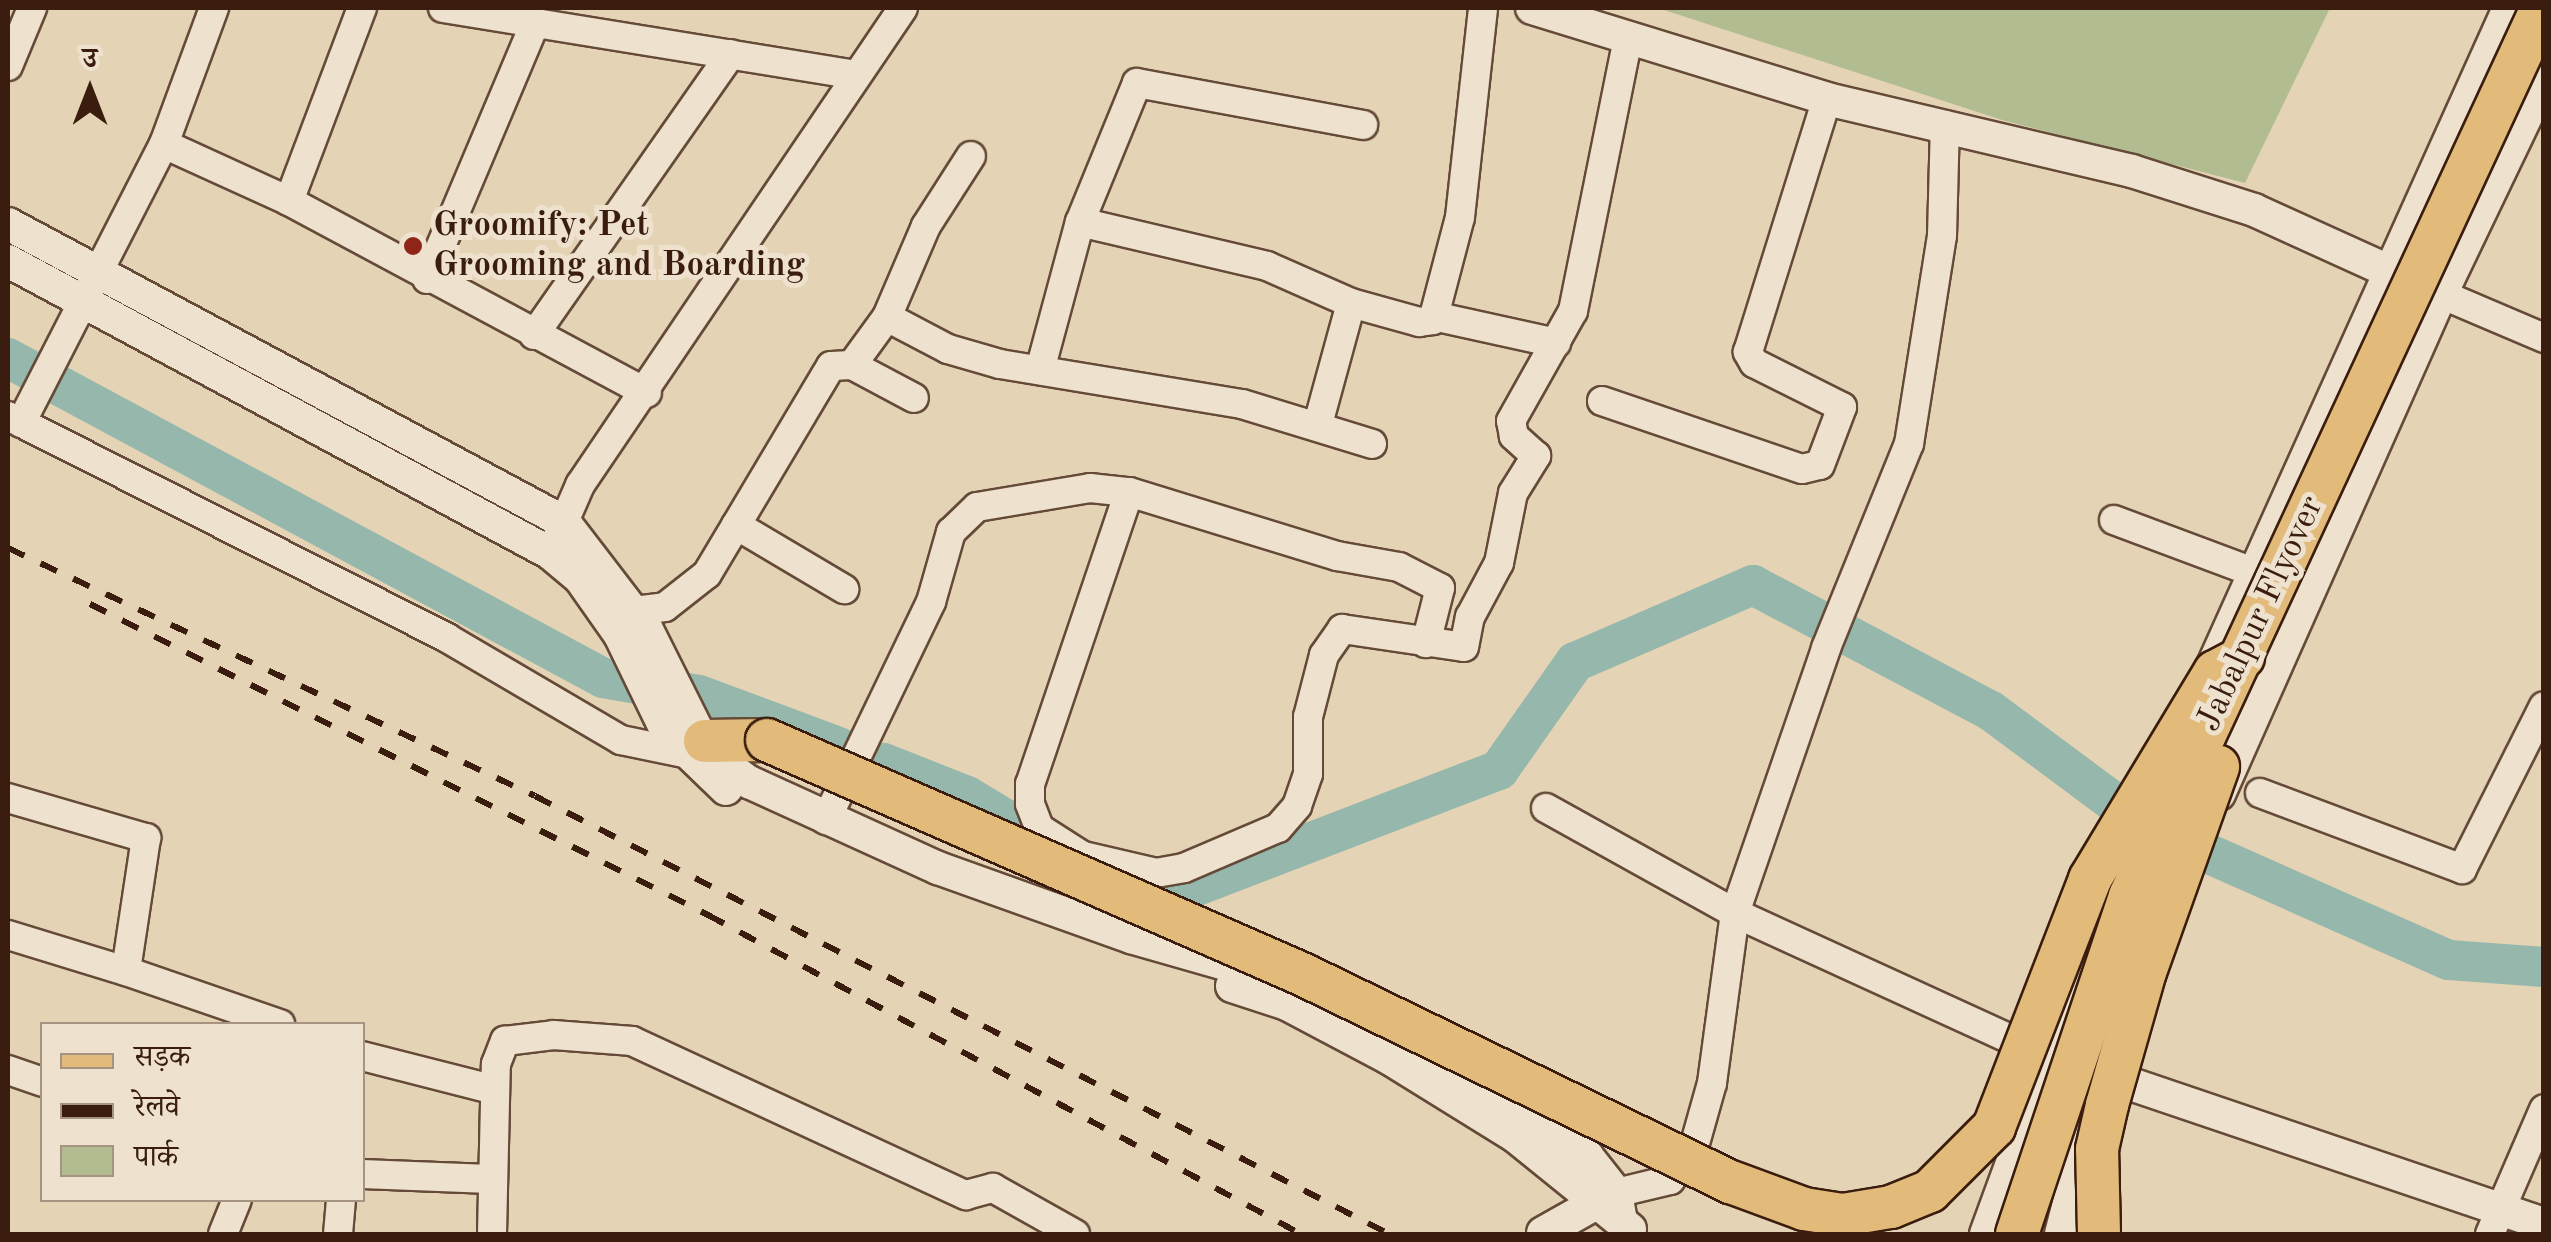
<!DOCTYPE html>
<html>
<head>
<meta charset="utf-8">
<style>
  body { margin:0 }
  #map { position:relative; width:2551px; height:1242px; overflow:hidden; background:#e5d3b5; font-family:"Old Standard TT","Noto Serif Devanagari",serif }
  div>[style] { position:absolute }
  .green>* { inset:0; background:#b1bd90 }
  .river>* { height:40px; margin:-20px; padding:0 20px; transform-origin:20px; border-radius:20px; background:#96b8ac }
  .roads { filter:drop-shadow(2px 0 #654a38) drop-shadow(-2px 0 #654a38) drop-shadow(0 2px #654a38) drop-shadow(0 -2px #654a38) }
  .minor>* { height:28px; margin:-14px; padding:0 14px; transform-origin:14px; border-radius:14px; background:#eee2cf }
  .tertiary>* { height:32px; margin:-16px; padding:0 16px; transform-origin:16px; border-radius:16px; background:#eee2cf }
  .primary>* { height:42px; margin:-21px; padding:0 21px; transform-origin:21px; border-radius:21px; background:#e2ba7a }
  .rail>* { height:6px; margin-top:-3px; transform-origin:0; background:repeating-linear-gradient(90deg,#3a1d0e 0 18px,transparent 0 36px) }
  .bridges { filter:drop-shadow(2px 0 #3a1d0e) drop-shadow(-2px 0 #3a1d0e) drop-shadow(0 2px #3a1d0e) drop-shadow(0 -2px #3a1d0e) }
  .primary-bridge>* { height:42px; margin:-21px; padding:0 21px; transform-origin:21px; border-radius:21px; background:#e2ba7a }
  .dots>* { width:28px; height:28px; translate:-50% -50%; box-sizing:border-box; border:5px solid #eee2cf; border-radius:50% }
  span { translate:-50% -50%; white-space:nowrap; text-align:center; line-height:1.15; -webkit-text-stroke:10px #eee2cf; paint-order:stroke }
  .poi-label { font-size:35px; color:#3a1d0e; font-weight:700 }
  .left { translate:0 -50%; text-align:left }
  .street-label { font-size:35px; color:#3a1d0e }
  .frame { position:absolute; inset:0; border:10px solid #3a1d0e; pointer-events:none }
  .legend { position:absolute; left:40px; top:1022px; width:325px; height:180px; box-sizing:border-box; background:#eee2cf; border:2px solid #a69382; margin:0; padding:12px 18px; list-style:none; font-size:30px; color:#3a1d0e }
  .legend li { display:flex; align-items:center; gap:20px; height:50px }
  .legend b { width:50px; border:2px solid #a69382 }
  .north { position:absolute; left:40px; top:40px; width:100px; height:100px; -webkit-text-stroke:8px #eee2cf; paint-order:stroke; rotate:0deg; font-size:28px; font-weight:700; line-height:40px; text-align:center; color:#3a1d0e }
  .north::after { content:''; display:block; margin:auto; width:35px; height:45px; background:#3a1d0e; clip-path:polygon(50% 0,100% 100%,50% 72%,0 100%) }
</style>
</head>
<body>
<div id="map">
  <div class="green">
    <i style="clip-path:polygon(1658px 8px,2330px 8px,2245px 183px,2002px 120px)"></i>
  </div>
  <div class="river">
    <i style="left:8px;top:358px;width:676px;rotate:28.27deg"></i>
    <i style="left:603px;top:678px;width:97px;rotate:10deg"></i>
    <i style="left:699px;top:695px;width:149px;rotate:20.4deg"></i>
    <i style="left:884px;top:763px;width:89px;rotate:21.7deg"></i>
    <i style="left:967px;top:796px;width:111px;rotate:31deg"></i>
    <i style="left:1119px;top:878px;width:76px;rotate:6.8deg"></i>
    <i style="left:1194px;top:887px;width:327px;rotate:-21deg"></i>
    <i style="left:1499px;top:770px;width:132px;rotate:-54.9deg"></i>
    <i style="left:1575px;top:662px;width:194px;rotate:-23.4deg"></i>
    <i style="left:1753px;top:585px;width:269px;rotate:27.9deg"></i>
    <i style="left:1991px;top:711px;width:193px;rotate:36.6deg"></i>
    <i style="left:2146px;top:826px;width:331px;rotate:23.9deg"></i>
    <i style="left:2449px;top:960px;width:95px;rotate:4.2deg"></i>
  </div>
  <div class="roads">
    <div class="minor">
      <i style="left:443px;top:8px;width:419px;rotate:9.2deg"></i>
      <i style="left:8px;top:66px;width:63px;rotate:-67.5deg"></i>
      <i style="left:164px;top:144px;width:137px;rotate:24.5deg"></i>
      <i style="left:289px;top:201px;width:406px;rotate:28.2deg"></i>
      <i style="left:289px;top:201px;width:206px;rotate:-69.3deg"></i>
      <i style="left:1080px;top:222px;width:192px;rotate:13.2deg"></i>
      <i style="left:1267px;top:266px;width:92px;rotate:23.8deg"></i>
      <i style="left:1351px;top:303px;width:71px;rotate:15.6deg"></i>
      <i style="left:1419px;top:322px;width:14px;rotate:-8deg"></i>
      <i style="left:1433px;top:320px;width:106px;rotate:-75.3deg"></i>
      <i style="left:1460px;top:217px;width:210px;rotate:-83.7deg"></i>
      <i style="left:427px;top:279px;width:275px;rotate:-67.1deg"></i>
      <i style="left:2441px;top:294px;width:112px;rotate:23.1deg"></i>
      <i style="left:887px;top:317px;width:69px;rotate:27.7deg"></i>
      <i style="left:948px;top:349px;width:54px;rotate:16.1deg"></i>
      <i style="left:1000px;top:364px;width:245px;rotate:9.4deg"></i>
      <i style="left:1242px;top:404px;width:136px;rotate:17.1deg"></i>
      <i style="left:1438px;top:317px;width:121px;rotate:12.4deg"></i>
      <i style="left:534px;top:335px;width:343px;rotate:-55deg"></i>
      <i style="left:852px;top:365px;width:70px;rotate:28deg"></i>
      <i style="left:1040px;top:370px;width:153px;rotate:-74.9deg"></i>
      <i style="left:1080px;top:222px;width:150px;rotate:-67.7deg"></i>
      <i style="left:1137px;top:83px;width:230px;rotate:10.5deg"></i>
      <i style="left:1602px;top:401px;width:211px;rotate:18.8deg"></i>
      <i style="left:1802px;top:469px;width:18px;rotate:-13deg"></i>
      <i style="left:1820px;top:465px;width:62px;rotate:-69.2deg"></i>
      <i style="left:1842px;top:407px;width:98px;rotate:-153.4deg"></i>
      <i style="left:1754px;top:363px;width:13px;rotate:-119deg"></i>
      <i style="left:1748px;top:352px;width:265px;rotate:-72.7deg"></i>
      <i style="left:8px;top:416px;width:492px;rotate:26.8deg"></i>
      <i style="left:447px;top:638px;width:202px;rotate:30.4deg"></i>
      <i style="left:621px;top:740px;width:79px;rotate:11.7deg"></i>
      <i style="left:21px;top:423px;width:314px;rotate:-62.9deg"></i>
      <i style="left:164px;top:144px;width:145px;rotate:-69.8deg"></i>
      <i style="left:1318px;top:424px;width:125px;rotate:-74.7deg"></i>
      <i style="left:1129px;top:492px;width:308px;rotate:108.7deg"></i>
      <i style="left:1030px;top:784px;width:20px;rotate:90deg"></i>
      <i style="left:1030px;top:804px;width:26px;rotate:69deg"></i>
      <i style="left:1039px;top:828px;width:52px;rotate:32.5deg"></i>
      <i style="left:1083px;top:856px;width:75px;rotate:13.1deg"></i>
      <i style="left:1156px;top:873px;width:28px;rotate:-10deg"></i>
      <i style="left:1184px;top:868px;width:102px;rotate:-23.1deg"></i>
      <i style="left:1278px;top:828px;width:29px;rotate:-49deg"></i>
      <i style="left:1297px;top:806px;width:34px;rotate:-71deg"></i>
      <i style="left:1308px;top:774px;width:57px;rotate:-90deg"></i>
      <i style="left:1308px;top:717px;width:64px;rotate:-75.5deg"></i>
      <i style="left:1324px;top:655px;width:32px;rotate:-55deg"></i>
      <i style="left:1342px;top:629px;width:123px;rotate:8.4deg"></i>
      <i style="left:1464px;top:647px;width:31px;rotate:-79deg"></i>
      <i style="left:1470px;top:617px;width:61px;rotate:-61.8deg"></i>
      <i style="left:1499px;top:563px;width:71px;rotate:-78.7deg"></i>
      <i style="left:1513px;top:493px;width:44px;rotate:-58.1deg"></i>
      <i style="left:1536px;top:456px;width:30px;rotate:-138deg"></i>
      <i style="left:1514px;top:436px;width:15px;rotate:-101deg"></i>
      <i style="left:1511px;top:421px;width:126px;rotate:-60.6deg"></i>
      <i style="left:1573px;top:311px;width:278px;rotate:-78.6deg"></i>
      <i style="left:2114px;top:520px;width:152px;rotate:20.5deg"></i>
      <i style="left:736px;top:525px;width:126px;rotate:30.7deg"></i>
      <i style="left:557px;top:538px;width:58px;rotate:-66.5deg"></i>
      <i style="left:580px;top:485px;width:576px;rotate:-55.9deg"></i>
      <i style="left:634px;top:611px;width:31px;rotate:-7deg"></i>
      <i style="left:665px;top:607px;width:53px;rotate:-38.2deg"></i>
      <i style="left:707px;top:574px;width:242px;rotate:-59.2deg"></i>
      <i style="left:831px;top:366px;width:21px;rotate:-3deg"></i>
      <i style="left:852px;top:365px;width:59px;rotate:-53.9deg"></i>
      <i style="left:887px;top:317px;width:99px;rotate:-66.8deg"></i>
      <i style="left:926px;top:226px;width:83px;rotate:-57.3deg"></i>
      <i style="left:2260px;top:793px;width:216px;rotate:20.6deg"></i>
      <i style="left:2462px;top:869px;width:182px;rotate:-63.3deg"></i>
      <i style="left:8px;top:798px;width:144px;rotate:16.2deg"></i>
      <i style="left:146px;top:838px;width:134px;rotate:98.6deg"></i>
      <i style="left:126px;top:971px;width:163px;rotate:19deg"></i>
      <i style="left:1546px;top:808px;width:216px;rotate:29.1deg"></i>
      <i style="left:1735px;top:913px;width:332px;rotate:24.6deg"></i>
      <i style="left:826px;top:820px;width:242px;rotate:-64.3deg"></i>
      <i style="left:931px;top:602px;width:73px;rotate:-74.1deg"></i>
      <i style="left:951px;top:532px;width:36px;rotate:-44deg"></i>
      <i style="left:977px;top:507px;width:115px;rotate:-9.5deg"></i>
      <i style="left:1090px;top:488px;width:39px;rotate:6deg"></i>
      <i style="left:1129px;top:492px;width:218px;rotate:17.1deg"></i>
      <i style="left:1337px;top:556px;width:63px;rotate:10.1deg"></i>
      <i style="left:1399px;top:567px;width:46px;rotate:27.1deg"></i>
      <i style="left:1440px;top:588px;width:57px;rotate:104.3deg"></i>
      <i style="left:8px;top:935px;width:123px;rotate:17deg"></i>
      <i style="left:362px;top:1056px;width:133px;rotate:14.3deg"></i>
      <i style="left:8px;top:1070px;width:36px;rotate:19deg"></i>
      <i style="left:362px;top:1174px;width:128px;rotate:2.2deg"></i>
      <i style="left:1616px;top:1193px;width:56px;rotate:-13.5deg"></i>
      <i style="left:1670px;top:1180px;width:41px;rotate:-54deg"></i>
      <i style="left:1694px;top:1147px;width:66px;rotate:-74.3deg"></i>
      <i style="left:1712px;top:1083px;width:172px;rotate:-82.3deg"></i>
      <i style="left:1735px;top:913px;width:280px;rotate:-71deg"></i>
      <i style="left:1826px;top:648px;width:220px;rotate:-67.9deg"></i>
      <i style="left:1909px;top:444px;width:211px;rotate:-81deg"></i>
      <i style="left:1942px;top:236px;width:111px;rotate:-88.5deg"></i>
      <i style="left:223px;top:1234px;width:37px;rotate:-68deg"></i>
      <i style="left:338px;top:1234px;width:34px;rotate:-85deg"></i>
      <i style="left:492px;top:1234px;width:170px;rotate:-88.7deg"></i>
      <i style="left:496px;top:1064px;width:25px;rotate:-69deg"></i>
      <i style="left:505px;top:1041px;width:49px;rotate:-7deg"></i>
      <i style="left:554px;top:1035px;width:78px;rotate:4.4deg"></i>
      <i style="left:632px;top:1041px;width:368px;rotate:24.8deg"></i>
      <i style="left:966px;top:1195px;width:28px;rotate:-15deg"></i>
      <i style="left:993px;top:1188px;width:94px;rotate:29.3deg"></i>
      <i style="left:2490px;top:1234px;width:136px;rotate:-66.6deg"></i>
    </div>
    <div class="tertiary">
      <i style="left:1532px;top:8px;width:309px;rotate:17.1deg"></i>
      <i style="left:1827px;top:99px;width:313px;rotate:13.3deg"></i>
      <i style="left:2132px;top:171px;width:128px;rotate:17.7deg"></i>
      <i style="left:2254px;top:210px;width:165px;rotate:24.4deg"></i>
      <i style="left:8px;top:224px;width:631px;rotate:28.19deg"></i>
      <i style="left:564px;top:522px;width:136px;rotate:52.5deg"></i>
      <i style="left:647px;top:630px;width:112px;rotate:63.4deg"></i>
      <i style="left:697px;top:730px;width:36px;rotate:54deg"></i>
      <i style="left:718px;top:759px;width:39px;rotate:37deg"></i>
      <i style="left:749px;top:782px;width:208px;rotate:24.5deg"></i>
      <i style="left:938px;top:868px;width:205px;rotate:19.7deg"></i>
      <i style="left:1131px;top:937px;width:141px;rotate:16deg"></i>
      <i style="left:8px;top:261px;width:616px;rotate:28.31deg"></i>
      <i style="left:550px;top:553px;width:39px;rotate:40deg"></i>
      <i style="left:580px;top:578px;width:70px;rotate:54.9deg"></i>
      <i style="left:620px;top:635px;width:108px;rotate:64.1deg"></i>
      <i style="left:667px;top:732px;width:82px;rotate:44deg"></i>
      <i style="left:2205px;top:683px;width:740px;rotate:-65.75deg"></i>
      <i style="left:2219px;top:794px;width:547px;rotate:-66.06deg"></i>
      <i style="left:2441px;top:294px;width:238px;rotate:-64.4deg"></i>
      <i style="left:1232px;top:986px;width:58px;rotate:18.1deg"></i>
      <i style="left:1287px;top:1004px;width:115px;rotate:27.9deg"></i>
      <i style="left:1389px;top:1058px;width:148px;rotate:31.8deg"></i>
      <i style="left:1515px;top:1136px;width:148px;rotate:39deg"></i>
      <i style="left:1423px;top:1053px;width:194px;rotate:32.1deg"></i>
      <i style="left:1587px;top:1156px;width:47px;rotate:51.9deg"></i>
      <i style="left:1616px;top:1193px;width:28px;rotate:80deg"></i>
      <i style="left:2051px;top:1057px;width:521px;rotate:18.71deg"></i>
      <i style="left:1543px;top:1233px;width:76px;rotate:-29.3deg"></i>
      <i style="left:1986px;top:1234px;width:355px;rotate:-69.9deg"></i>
      <i style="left:2061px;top:1234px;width:104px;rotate:-75.6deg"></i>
    </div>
    <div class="primary">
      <i style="left:705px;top:741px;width:62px;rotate:-0.9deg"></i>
    </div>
  </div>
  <div class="rail">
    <i style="left:8px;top:548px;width:582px;rotate:25.2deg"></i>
    <i style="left:535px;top:796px;width:960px;rotate:27.15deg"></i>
    <i style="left:90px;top:604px;width:692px;rotate:26.71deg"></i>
    <i style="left:708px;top:915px;width:673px;rotate:28.28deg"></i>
  </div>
  <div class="bridges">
    <div class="primary-bridge">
      <i style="left:767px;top:740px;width:586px;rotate:23.63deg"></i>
      <i style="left:1304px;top:975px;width:475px;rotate:25.9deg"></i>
      <i style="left:1731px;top:1182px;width:78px;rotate:20.3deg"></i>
      <i style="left:1804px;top:1209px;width:39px;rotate:9deg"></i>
      <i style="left:1843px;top:1215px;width:49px;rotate:-9.5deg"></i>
      <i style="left:1891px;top:1207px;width:42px;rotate:-22.3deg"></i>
      <i style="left:1930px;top:1191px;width:91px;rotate:-45deg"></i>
      <i style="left:1994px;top:1127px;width:266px;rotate:-68.8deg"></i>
      <i style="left:2090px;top:879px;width:242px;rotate:-58.9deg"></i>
      <i style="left:2215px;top:672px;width:32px;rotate:-28deg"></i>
      <i style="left:2017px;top:1234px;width:356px;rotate:-71.5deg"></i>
      <i style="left:2130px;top:896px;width:979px;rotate:-65.11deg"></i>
      <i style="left:2099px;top:1234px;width:85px;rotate:-91.3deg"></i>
      <i style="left:2097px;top:1149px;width:45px;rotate:-77.2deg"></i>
      <i style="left:2107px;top:1105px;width:138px;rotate:-74.1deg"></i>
      <i style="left:2145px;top:972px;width:218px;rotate:-70.4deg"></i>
    </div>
  </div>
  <div class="dots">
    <i style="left:413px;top:246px;background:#8f2418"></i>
  </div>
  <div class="poi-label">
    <span class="left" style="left:433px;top:246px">Groomify: Pet<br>Grooming and Boarding</span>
  </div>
  <div class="street-label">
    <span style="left:2261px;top:614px;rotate:-65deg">Jabalpur Flyover</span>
  </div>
  <div class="frame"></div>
  <ul class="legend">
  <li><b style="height:12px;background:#e2ba7a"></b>सड़क</li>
  <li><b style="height:12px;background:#3a1d0e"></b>रेलवे</li>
  <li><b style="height:28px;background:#b1bd90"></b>पार्क</li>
  </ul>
  <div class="north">उ</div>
</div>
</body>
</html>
